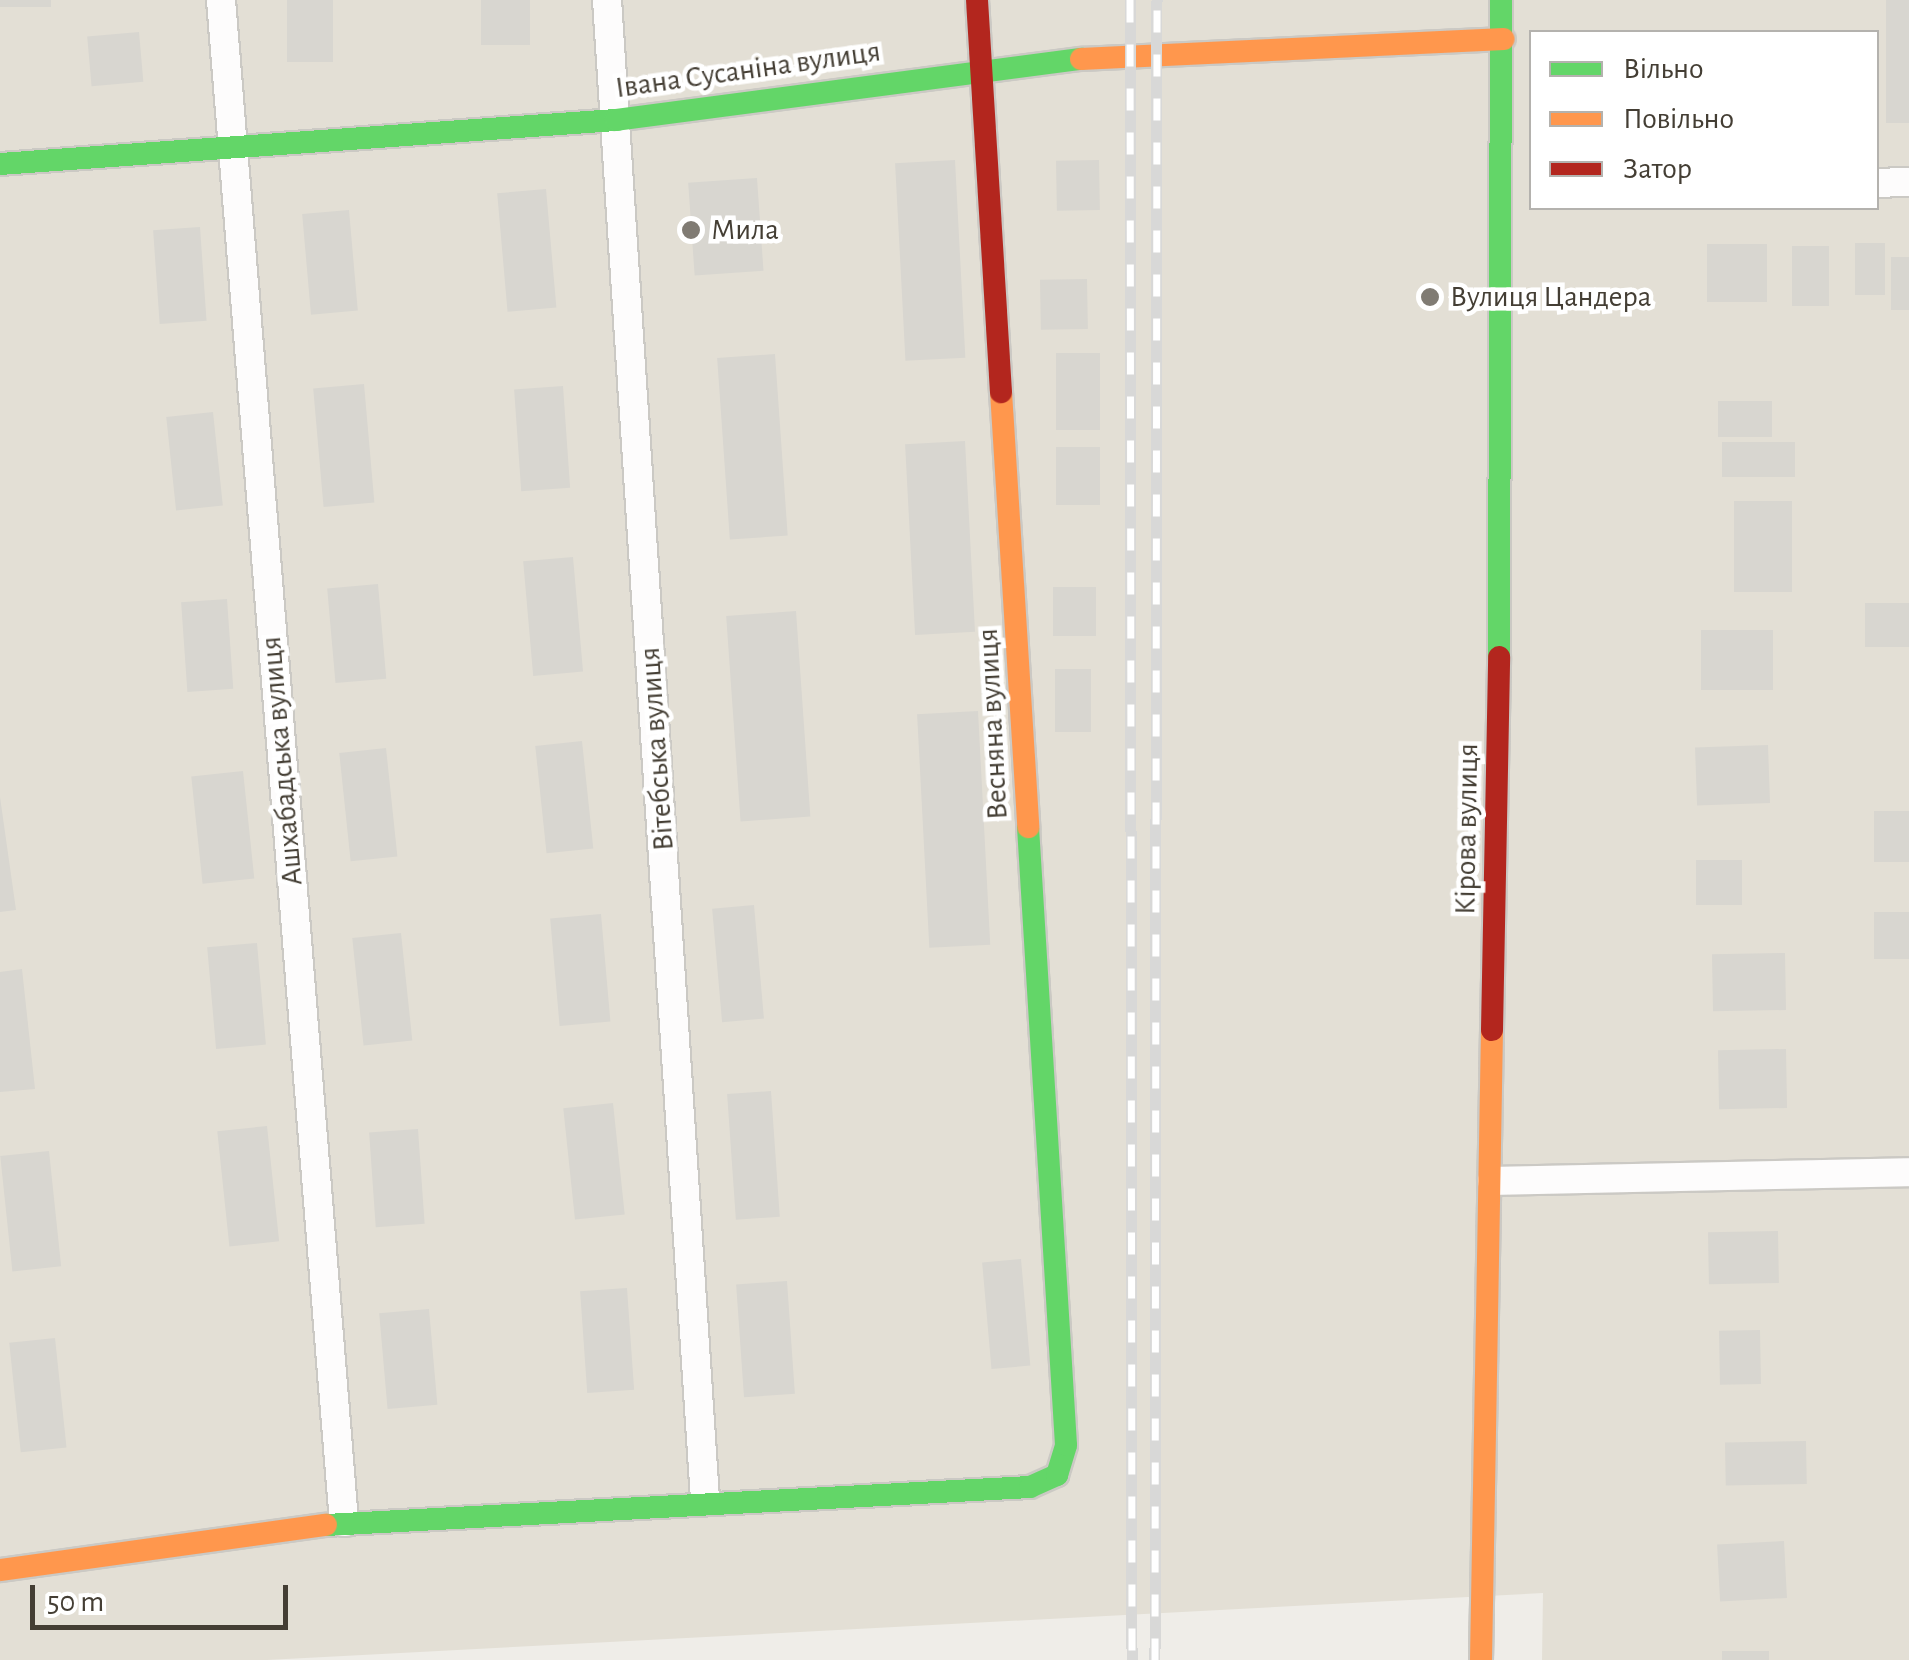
<!DOCTYPE html>
<html>
<head>
<meta charset="utf-8">
<style>
  body { margin:0 }
  #map { position:relative; width:1909px; height:1660px; overflow:hidden; background:#efede8; font-family:"Alegreya Sans",sans-serif }
  div>[style] { position:absolute }
  .residential>* { inset:0; background:#e3dfd5 }
  .building>* { inset:0; background:#d8d6d0; transform-origin:0 0 }
  .roads { filter:drop-shadow(2px 0 #cbc9c4) drop-shadow(-2px 0 #cbc9c4) drop-shadow(0 2px #cbc9c4) drop-shadow(0 -2px #cbc9c4) }
  .street>* { height:28px; margin:-14px; padding:0 14px; transform-origin:14px; border-radius:14px; background:#fdfcfc }
  .fast>* { height:22px; margin:-11px; padding:0 11px; transform-origin:11px; border-radius:11px; background:#63d668 }
  .slow>* { height:22px; margin:-11px; padding:0 11px; transform-origin:11px; border-radius:11px; background:#ff974d }
  .jam>* { height:22px; margin:-11px; padding:0 11px; transform-origin:11px; border-radius:11px; background:#b3261e }
  .rail>* { height:11px; margin-top:-5.5px; transform-origin:0; background:repeating-linear-gradient(90deg,#fff 0 22px,#d8d8d7 0 44px); box-sizing:border-box; border-block:2px solid #d8d8d7 }
  .dots>* { width:28px; height:28px; translate:-50% -50%; box-sizing:border-box; border:5px solid #fff; border-radius:50% }
  span { translate:-50% -50%; white-space:nowrap; text-align:center; line-height:1.15; -webkit-text-stroke:9px #fff; paint-order:stroke }
  .street-label { font-size:30px; color:#443e34 }
  .poi-label { font-size:30px; color:#443e34 }
  .left { translate:0 -50%; text-align:left }
  .legend { position:absolute; left:1529px; top:30px; width:350px; height:180px; box-sizing:border-box; background:#fff; border:2px solid #b4b2ae; margin:0; padding:12px 18px; list-style:none; font-size:30px; color:#443e34 }
  .legend li { display:flex; align-items:center; gap:20px; height:50px }
  .legend b { width:50px; border:2px solid #b4b2ae }
  .scale { position:absolute; left:30px; top:1585px; width:258px; height:45px; box-sizing:border-box; border:5px solid #443e34; border-top:0; padding-left:12px; font-size:30px; line-height:35px; white-space:nowrap; color:#443e34; -webkit-text-stroke:8px #fff; paint-order:stroke }
</style>
</head>
<body>
<div id="map">
  <div class="residential">
    <i style="clip-path:polygon(evenodd,0 0,1909px 0,1909px 1660px,1542px 1660px,1543px 1593px,267px 1660px,0 1660px,0 0,1532px 32px,1876px 32px,1876px 208px,1532px 208px,1532px 32px)"></i>
  </div>
  <div class="building">
    <i style="left:0;top:0;width:51px;height:7px"></i>
    <i style="left:287px;top:0;width:46px;height:62px"></i>
    <i style="left:481px;top:0;width:49px;height:45px"></i>
    <i style="left:1886px;top:0;width:23px;height:123px"></i>
    <i style="left:139px;top:32px;width:50px;height:52px;rotate:85deg"></i>
    <i style="left:955px;top:160px;width:198px;height:60px;rotate:87deg"></i>
    <i style="left:1099px;top:160px;width:50px;height:43px;rotate:89deg"></i>
    <i style="left:757px;top:178px;width:93px;height:69px;rotate:86deg"></i>
    <i style="left:546px;top:189px;width:119px;height:49px;rotate:85deg"></i>
    <i style="left:349px;top:210px;width:101px;height:47px;rotate:85deg"></i>
    <i style="left:200px;top:227px;width:94px;height:47px;rotate:86deg"></i>
    <i style="left:1855px;top:243px;width:30px;height:52px"></i>
    <i style="left:1767px;top:244px;width:58px;height:60px;rotate:90deg"></i>
    <i style="left:1792px;top:246px;width:37px;height:60px"></i>
    <i style="left:1891px;top:257px;width:18px;height:53px"></i>
    <i style="left:1087px;top:279px;width:50px;height:47px;rotate:89deg"></i>
    <i style="left:1056px;top:353px;width:44px;height:77px"></i>
    <i style="left:775px;top:354px;width:182px;height:58px;rotate:86deg"></i>
    <i style="left:364px;top:384px;width:119px;height:51px;rotate:85deg"></i>
    <i style="left:563px;top:386px;width:102px;height:49px;rotate:86deg"></i>
    <i style="left:1718px;top:401px;width:54px;height:36px"></i>
    <i style="left:213px;top:412px;width:94px;height:47px;rotate:84deg"></i>
    <i style="left:965px;top:441px;width:191px;height:60px;rotate:87deg"></i>
    <i style="left:1795px;top:442px;width:35px;height:73px;rotate:90deg"></i>
    <i style="left:1056px;top:447px;width:44px;height:58px"></i>
    <i style="left:1734px;top:501px;width:58px;height:91px"></i>
    <i style="left:573px;top:557px;width:115px;height:50px;rotate:85deg"></i>
    <i style="left:378px;top:584px;width:95px;height:51px;rotate:85deg"></i>
    <i style="left:1053px;top:587px;width:43px;height:49px"></i>
    <i style="left:227px;top:599px;width:90px;height:46px;rotate:86deg"></i>
    <i style="left:1909px;top:603px;width:44px;height:44px;rotate:90deg"></i>
    <i style="left:796px;top:611px;width:206px;height:70px;rotate:86deg"></i>
    <i style="left:1773px;top:630px;width:60px;height:72px;rotate:90deg"></i>
    <i style="left:1055px;top:669px;width:36px;height:63px"></i>
    <i style="left:978px;top:711px;width:234px;height:61px;rotate:87deg"></i>
    <i style="left:582px;top:741px;width:108px;height:47px;rotate:84deg"></i>
    <i style="left:1768px;top:745px;width:58px;height:73px;rotate:88deg"></i>
    <i style="left:386px;top:748px;width:109px;height:47px;rotate:84deg"></i>
    <i style="left:243px;top:771px;width:108px;height:52px;rotate:84deg"></i>
    <i style="clip-path:polygon(0 797px,16px 910px,0 912px)"></i>
    <i style="left:1909px;top:811px;width:51px;height:35px;rotate:90deg"></i>
    <i style="left:1742px;top:860px;width:45px;height:46px;rotate:90deg"></i>
    <i style="left:754px;top:905px;width:114px;height:42px;rotate:85deg"></i>
    <i style="left:1909px;top:912px;width:47px;height:35px;rotate:90deg"></i>
    <i style="left:601px;top:914px;width:108px;height:51px;rotate:85deg"></i>
    <i style="left:401px;top:933px;width:108px;height:49px;rotate:84deg"></i>
    <i style="left:257px;top:943px;width:102px;height:50px;rotate:85deg"></i>
    <i style="left:1785px;top:953px;width:57px;height:73px;rotate:89deg"></i>
    <i style="clip-path:polygon(22px 969px,35px 1089px,0 1092px,0 972px)"></i>
    <i style="left:1786px;top:1049px;width:59px;height:68px;rotate:89deg"></i>
    <i style="left:771px;top:1091px;width:126px;height:44px;rotate:86deg"></i>
    <i style="left:613px;top:1103px;width:112px;height:50px;rotate:84deg"></i>
    <i style="left:267px;top:1126px;width:116px;height:50px;rotate:84deg"></i>
    <i style="left:418px;top:1129px;width:95px;height:49px;rotate:86deg"></i>
    <i style="left:49px;top:1151px;width:116px;height:49px;rotate:84deg"></i>
    <i style="left:1778px;top:1231px;width:52px;height:70px;rotate:89deg"></i>
    <i style="left:1021px;top:1259px;width:107px;height:39px;rotate:85deg"></i>
    <i style="left:787px;top:1281px;width:113px;height:51px;rotate:86deg"></i>
    <i style="left:627px;top:1288px;width:102px;height:47px;rotate:86deg"></i>
    <i style="left:429px;top:1309px;width:96px;height:50px;rotate:85deg"></i>
    <i style="left:1760px;top:1330px;width:54px;height:41px;rotate:89deg"></i>
    <i style="left:55px;top:1338px;width:110px;height:46px;rotate:84deg"></i>
    <i style="left:1806px;top:1441px;width:43px;height:81px;rotate:89deg"></i>
    <i style="left:1784px;top:1541px;width:57px;height:67px;rotate:87deg"></i>
    <i style="left:1769px;top:1651px;width:9px;height:47px;rotate:90deg"></i>
  </div>
  <div class="roads">
    <div class="street">
      <i style="left:221px;top:0;width:1527px;rotate:85.38deg"></i>
      <i style="left:607px;top:0;width:1502px;rotate:86.26deg"></i>
      <i style="left:1876px;top:183px;width:33px;rotate:-2deg"></i>
      <i style="left:1492px;top:1181px;width:417px;rotate:-1.2deg"></i>
    </div>
    <div class="fast">
      <i style="left:0;top:164px;width:618px;rotate:-4.09deg"></i>
      <i style="left:616px;top:120px;width:469px;rotate:-7.5deg"></i>
      <i style="left:1499px;top:657px;width:657px;rotate:-89.83deg"></i>
      <i style="left:326px;top:1525px;width:705px;rotate:-3.09deg"></i>
      <i style="left:1030px;top:1487px;width:30px;rotate:-24deg"></i>
      <i style="left:1057px;top:1475px;width:31px;rotate:-73deg"></i>
      <i style="left:1066px;top:1445px;width:619px;rotate:-93.52deg"></i>
    </div>
    <div class="slow">
      <i style="left:1081px;top:59px;width:423px;rotate:-2.7deg"></i>
      <i style="left:1001px;top:392px;width:436px;rotate:86.4deg"></i>
      <i style="left:0;top:1570px;width:329px;rotate:-7.9deg"></i>
      <i style="left:1481px;top:1660px;width:630px;rotate:-89deg"></i>
    </div>
    <div class="jam">
      <i style="left:977px;top:0;width:393px;rotate:86.5deg"></i>
      <i style="left:1492px;top:1030px;width:373px;rotate:-88.9deg"></i>
    </div>
  </div>
  <div class="rail">
    <i style="left:1130px;top:0;width:1660px;rotate:89.93deg"></i>
    <i style="left:1155px;top:1660px;width:1660px;rotate:-89.93deg"></i>
  </div>
  <div class="dots">
    <i style="left:691px;top:230px;background:#807b73"></i>
    <i style="left:1430px;top:297px;background:#807b73"></i>
  </div>
  <div class="street-label">
    <span style="left:748px;top:70px;rotate:-8deg">Івана Сусаніна вулиця</span>
    <span style="left:993px;top:724px;rotate:-93deg">Весняна вулиця</span>
    <span style="left:657px;top:749px;rotate:-94deg">Вітебська вулиця</span>
    <span style="left:282px;top:761px;rotate:-95deg">Ашхабадська вулиця</span>
    <span style="left:1467px;top:829px;rotate:-89deg">Кірова вулиця</span>
  </div>
  <div class="poi-label">
    <span class="left" style="left:711px;top:230px">Мила</span>
    <span class="left" style="left:1450px;top:297px">Вулиця Цандера</span>
  </div>
  <ul class="legend">
  <li><b style="height:12px;background:#63d668"></b>Вільно</li>
  <li><b style="height:12px;background:#ff974d"></b>Повільно</li>
  <li><b style="height:12px;background:#b3261e"></b>Затор</li>
  </ul>
  <div class="scale">50 m</div>
</div>
</body>
</html>
